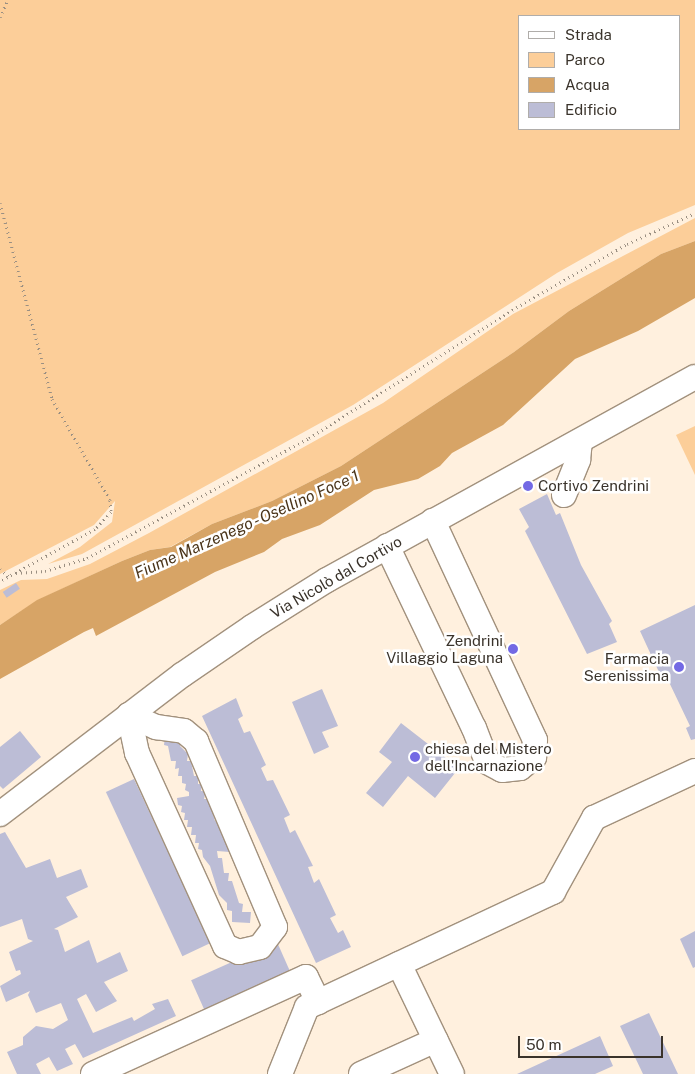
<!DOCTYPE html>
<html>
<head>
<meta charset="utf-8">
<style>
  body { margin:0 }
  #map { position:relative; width:695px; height:1074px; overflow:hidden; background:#fff0de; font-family:"Public Sans",sans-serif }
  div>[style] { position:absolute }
  .green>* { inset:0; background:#fcce99 }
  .water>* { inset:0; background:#d7a466 }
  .building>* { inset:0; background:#bcbdd6; transform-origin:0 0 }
  .path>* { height:3px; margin-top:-1.5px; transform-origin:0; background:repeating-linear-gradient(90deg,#9a8f82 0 1px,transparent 0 5px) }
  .roads { filter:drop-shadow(1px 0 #a2917d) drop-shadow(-1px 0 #a2917d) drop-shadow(0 1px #a2917d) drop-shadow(0 -1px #a2917d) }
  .minor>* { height:24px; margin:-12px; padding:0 12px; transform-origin:12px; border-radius:12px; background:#fff }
  .dots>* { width:14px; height:14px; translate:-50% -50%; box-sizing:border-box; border:2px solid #fff; border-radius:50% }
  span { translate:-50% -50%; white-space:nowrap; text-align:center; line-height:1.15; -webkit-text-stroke:5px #fff; paint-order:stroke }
  .poi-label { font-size:15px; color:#3a332b }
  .left { translate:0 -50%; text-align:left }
  .right { translate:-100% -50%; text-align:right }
  .street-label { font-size:15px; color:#3a332b }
  .water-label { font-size:16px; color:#4a3419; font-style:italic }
  .legend { position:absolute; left:518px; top:15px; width:162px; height:115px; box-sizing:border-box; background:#fff; border:1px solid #b0adaa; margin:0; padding:6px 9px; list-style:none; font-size:15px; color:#3a332b }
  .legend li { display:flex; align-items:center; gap:10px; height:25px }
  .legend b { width:25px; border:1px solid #b0adaa }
  .scale { position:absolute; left:518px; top:1036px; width:145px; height:22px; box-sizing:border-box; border:2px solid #3a332b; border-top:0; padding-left:6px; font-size:15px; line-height:18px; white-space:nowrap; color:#3a332b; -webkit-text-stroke:4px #fff; paint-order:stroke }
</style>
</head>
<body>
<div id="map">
  <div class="green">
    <i style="clip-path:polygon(evenodd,0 0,695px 0,695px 205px,628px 233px,557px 273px,353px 405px,82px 554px,48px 564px,80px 547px,112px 522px,115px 501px,94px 525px,0 574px,0 0,519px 16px,679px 16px,679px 129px,519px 129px,519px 16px)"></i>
    <i style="clip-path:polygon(695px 218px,695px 241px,661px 254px,569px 311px,514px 352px,341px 466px,272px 501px,212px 524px,170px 547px,150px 550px,122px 561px,38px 600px,0 625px,0 590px,21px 580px,47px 579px,90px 564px,149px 533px,383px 403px,513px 314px)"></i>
    <i style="clip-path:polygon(695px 426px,695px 475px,676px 435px)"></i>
  </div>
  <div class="water">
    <i style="clip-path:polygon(695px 241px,695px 298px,638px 331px,575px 359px,503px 425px,452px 453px,440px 466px,418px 479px,374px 490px,320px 525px,282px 539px,264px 552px,215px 572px,96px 636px,93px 628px,84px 632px,0 679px,0 625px,37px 600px,122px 561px,150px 550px,171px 547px,212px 524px,272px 501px,341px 466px,514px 352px,569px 311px,661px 254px)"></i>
  </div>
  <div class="building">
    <i style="clip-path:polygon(547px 494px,556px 515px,560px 513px,581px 565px,612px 621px,609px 624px,617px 642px,587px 654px,525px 531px,529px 527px,519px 509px)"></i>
    <i style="left:16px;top:583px;width:7px;height:16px;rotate:56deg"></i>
    <i style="clip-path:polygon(695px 605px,695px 739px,691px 740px,686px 728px,690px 726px,669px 682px,664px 683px,640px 631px)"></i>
    <i style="clip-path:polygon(322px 689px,338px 726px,322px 732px,329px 747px,314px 754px,292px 702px)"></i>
    <i style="clip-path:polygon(236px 698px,243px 716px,238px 719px,244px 733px,250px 731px,266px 765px,261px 768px,267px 781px,273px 780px,290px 815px,284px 818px,290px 833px,295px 830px,313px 866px,308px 867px,314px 883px,319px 879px,336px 915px,330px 918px,338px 933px,343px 930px,351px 947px,316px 963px,202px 716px)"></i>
    <i style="clip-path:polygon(401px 723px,459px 768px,435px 798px,408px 776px,383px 807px,366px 793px,392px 762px,379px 752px)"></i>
    <i style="clip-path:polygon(20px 731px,41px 757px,3px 789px,0 786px,0 747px)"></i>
    <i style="clip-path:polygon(165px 737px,181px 739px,180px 746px,188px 754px,187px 761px,191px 761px,194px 776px,198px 776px,198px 784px,202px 784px,201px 791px,206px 791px,204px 799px,209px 799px,215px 821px,220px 822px,219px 828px,223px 828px,230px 852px,217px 851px,218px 858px,222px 858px,224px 873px,229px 873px,228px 881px,232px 881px,239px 903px,243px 904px,242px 912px,251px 912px,250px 923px,232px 922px,232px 911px,227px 910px,227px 903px,219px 895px,210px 866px,203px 857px,202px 850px,198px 849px,199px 843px,195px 843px,196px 835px,191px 835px,192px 827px,187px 827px,188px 820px,184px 820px,185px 813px,181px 812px,182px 806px,178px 805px,177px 798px,189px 796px,189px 792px,185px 790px,186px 784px,182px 783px,182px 776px,178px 776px,179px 768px,175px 769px,176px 761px,171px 761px,168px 746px,164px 745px)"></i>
    <i style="left:134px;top:779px;width:181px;height:31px;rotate:65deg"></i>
    <i style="clip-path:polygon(5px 832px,26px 868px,50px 859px,57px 878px,81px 869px,88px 887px,66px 897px,78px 917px,54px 929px,58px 930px,65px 952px,89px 940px,97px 963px,120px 952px,128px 971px,104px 982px,117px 1001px,96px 1012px,86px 994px,77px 999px,93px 1033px,132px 1017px,134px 1021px,155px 1009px,152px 1004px,168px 999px,176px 1016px,83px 1058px,75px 1044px,65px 1049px,73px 1064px,57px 1071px,49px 1057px,36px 1064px,41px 1074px,17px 1074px,7px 1052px,23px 1045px,23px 1037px,36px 1026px,53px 1029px,68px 1020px,61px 1003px,36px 1013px,28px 995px,30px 991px,6px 1002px,0 986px,21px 974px,20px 970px,16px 971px,9px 952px,33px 941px,28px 939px,22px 919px,0 927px,0 834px)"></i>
    <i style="clip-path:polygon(695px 931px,695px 967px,693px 968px,680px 939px)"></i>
    <i style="left:277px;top:942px;width:36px;height:94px;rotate:66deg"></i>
    <i style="clip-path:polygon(649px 1013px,678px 1074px,643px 1074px,620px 1026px)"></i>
    <i style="clip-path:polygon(600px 1036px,613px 1066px,595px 1074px,517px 1074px)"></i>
  </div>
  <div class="path">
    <i style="left:0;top:17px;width:19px;rotate:-65deg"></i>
    <i style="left:0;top:203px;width:203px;rotate:75.1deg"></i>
    <i style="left:52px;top:399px;width:116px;rotate:60.1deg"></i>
    <i style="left:110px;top:500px;width:12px;rotate:85deg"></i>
    <i style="left:111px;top:512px;width:23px;rotate:133deg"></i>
    <i style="left:95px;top:529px;width:108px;rotate:151.3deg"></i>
    <i style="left:0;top:569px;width:11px;rotate:38deg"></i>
    <i style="left:16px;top:573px;width:29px;rotate:-4deg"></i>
    <i style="left:45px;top:571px;width:44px;rotate:-17.2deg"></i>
    <i style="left:87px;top:558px;width:252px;rotate:-28.4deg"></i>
    <i style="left:309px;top:438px;width:240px;rotate:-32.2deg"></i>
    <i style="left:512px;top:310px;width:133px;rotate:-29.9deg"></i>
    <i style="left:627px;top:244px;width:75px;rotate:-24.5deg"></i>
  </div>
  <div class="roads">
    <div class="minor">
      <i style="left:564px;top:495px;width:38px;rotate:-68deg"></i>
      <i style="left:578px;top:460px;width:19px;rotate:-84deg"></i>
      <i style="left:387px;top:546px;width:202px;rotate:64.5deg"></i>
      <i style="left:474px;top:728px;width:36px;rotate:69deg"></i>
      <i style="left:487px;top:762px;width:17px;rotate:28deg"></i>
      <i style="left:502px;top:770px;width:18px;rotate:-6deg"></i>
      <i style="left:520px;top:768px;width:18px;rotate:-38deg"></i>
      <i style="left:534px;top:757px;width:17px;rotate:-87deg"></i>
      <i style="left:535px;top:740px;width:242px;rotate:-115deg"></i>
      <i style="left:129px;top:715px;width:30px;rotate:24deg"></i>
      <i style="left:156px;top:727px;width:28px;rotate:8deg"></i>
      <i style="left:184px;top:731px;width:16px;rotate:40deg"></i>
      <i style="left:196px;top:741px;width:202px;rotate:67deg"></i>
      <i style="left:275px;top:927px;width:25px;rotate:127deg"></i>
      <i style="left:260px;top:947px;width:22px;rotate:167deg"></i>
      <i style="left:239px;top:952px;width:15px;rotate:-157deg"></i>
      <i style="left:225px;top:946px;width:212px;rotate:-114.5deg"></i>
      <i style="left:137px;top:753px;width:39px;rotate:-102deg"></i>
      <i style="left:0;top:814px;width:229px;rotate:-37.4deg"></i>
      <i style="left:182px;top:675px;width:85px;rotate:-34.4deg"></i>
      <i style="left:252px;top:627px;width:89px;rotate:-32.1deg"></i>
      <i style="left:327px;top:580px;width:420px;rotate:-28.9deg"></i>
      <i style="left:399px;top:964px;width:122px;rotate:64.3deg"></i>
      <i style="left:93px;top:1074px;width:234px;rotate:-24.5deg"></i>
      <i style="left:306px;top:977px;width:28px;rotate:64deg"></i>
      <i style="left:280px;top:1074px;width:72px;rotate:-68.1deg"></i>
      <i style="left:307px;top:1007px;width:272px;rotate:-25.1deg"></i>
      <i style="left:553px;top:892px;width:85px;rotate:-61deg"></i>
      <i style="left:594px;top:818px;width:111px;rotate:-25deg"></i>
      <i style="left:361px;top:1074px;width:82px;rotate:-24.4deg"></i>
    </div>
  </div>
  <div class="dots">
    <i style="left:528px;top:486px;background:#7369e4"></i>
    <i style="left:513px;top:649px;background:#7369e4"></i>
    <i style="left:679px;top:667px;background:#7369e4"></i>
    <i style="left:415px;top:757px;background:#7369e4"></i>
  </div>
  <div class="poi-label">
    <span class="left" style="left:538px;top:486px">Cortivo Zendrini</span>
    <span class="right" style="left:503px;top:649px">Zendrini<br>Villaggio Laguna</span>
    <span class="right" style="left:669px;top:667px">Farmacia<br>Serenissima</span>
    <span class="left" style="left:425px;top:757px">chiesa del Mistero<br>dell'Incarnazione</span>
  </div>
  <div class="street-label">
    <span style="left:336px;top:577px;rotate:-30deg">Via Nicolò dal Cortivo</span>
  </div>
  <div class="water-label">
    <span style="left:247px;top:525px;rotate:-24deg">Fiume Marzenego - Osellino Foce 1</span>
  </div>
  <ul class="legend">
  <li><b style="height:6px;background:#fff"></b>Strada</li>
  <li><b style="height:14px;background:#fcce99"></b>Parco</li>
  <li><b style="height:14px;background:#d7a466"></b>Acqua</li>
  <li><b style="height:14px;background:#bcbdd6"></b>Edificio</li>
  </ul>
  <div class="scale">50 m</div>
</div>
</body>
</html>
